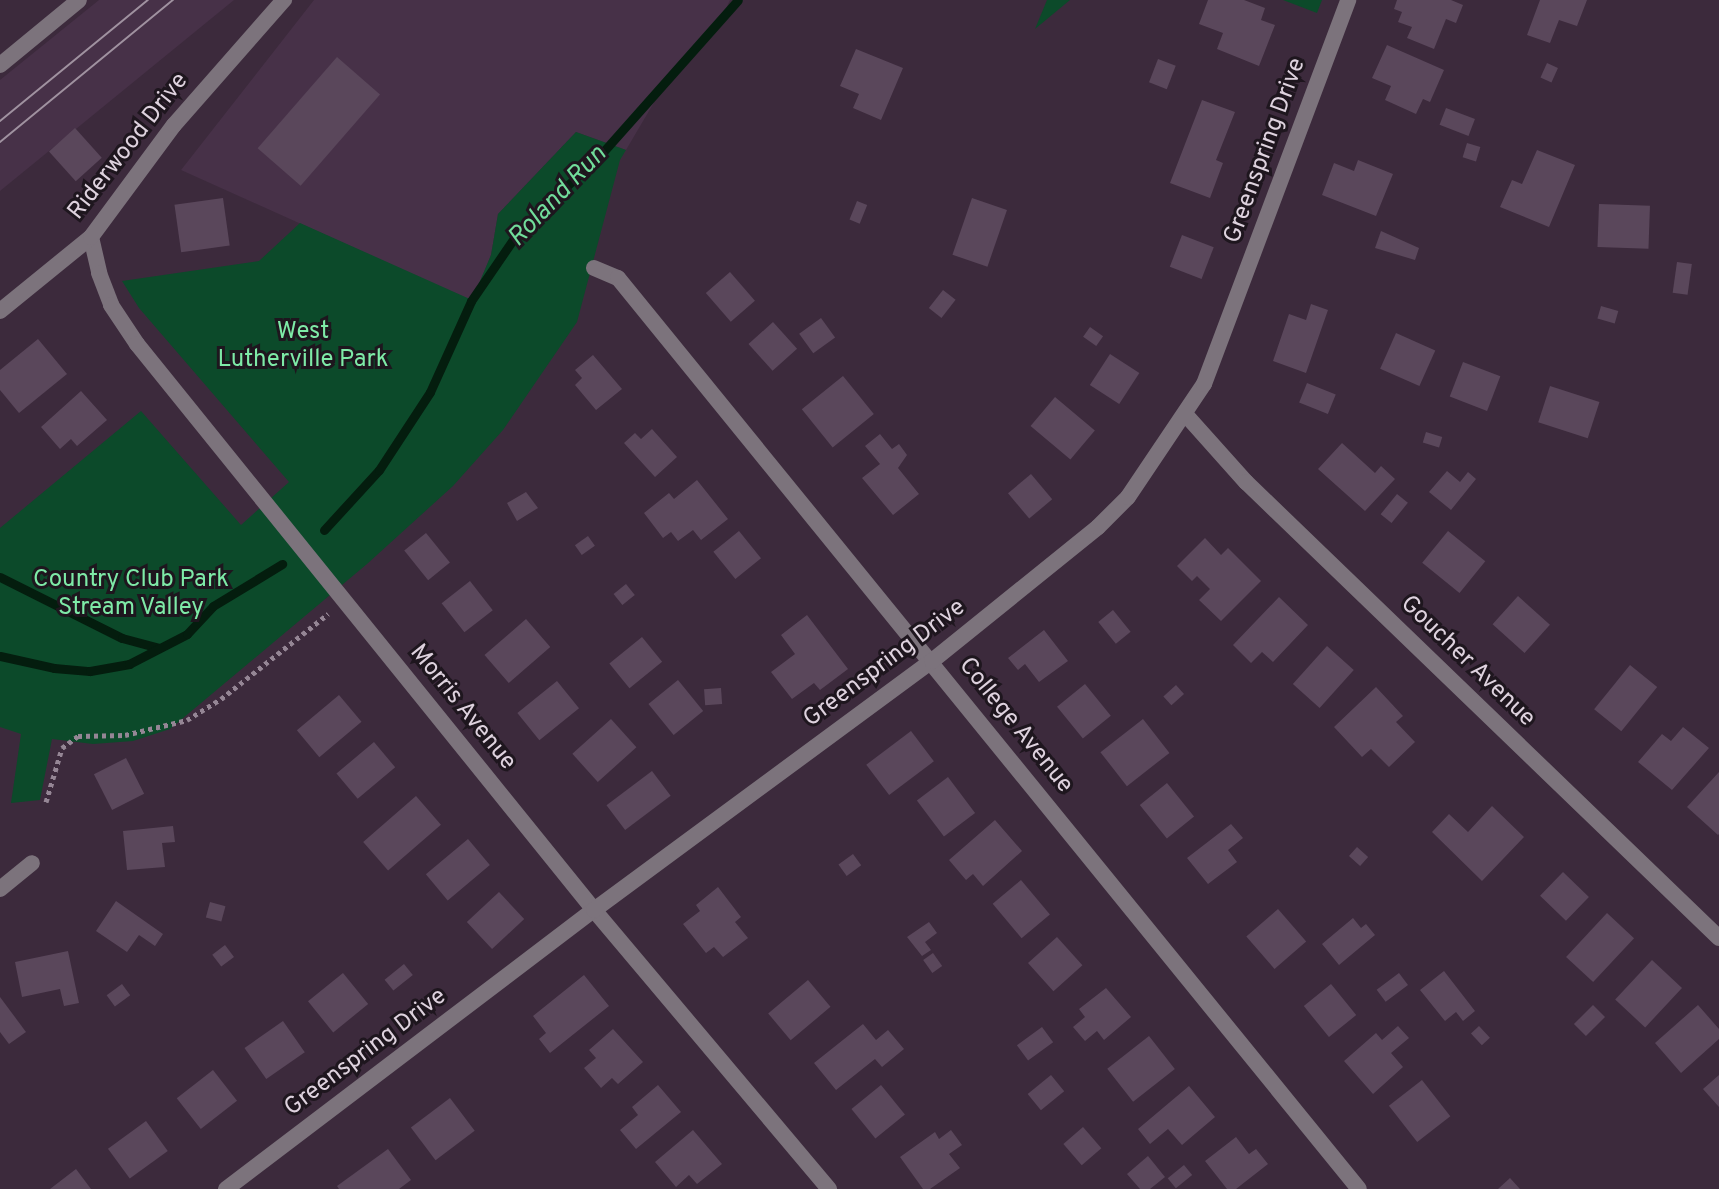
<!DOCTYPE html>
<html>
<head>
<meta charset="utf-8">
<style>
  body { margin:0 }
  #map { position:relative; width:1719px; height:1189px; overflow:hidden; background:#3c2a3c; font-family:Overpass,sans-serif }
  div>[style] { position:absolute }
  .built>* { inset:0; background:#473148 }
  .green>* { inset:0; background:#0c4a2a }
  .stream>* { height:9px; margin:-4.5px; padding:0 4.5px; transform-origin:4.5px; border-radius:4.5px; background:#041d0e }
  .building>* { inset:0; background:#5a475b; transform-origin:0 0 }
  .path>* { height:5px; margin-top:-2.5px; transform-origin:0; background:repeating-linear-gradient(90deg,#958695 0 4px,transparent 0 8px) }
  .minor>* { height:16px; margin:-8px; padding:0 8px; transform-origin:8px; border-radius:8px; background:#7c737c }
  .tram>* { height:2px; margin:-1px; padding:0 1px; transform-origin:1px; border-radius:1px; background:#a092a0 }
  span { translate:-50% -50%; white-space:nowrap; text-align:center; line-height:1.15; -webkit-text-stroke:6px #1e161e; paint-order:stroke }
  .street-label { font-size:24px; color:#ded2de }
  .park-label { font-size:24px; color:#7eeaa7 }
  .water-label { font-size:26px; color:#71dd9b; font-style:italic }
</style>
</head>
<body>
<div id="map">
  <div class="built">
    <i style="clip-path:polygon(99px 0,234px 0,0 191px,0 80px)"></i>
    <i style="clip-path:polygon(314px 0,730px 0,713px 36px,669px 77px,626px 150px,576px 132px,498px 214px,491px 255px,472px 301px,181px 170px)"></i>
  </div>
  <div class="green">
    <i style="clip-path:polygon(1047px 0,1070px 0,1035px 29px)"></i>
    <i style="clip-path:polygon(1283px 0,1322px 0,1317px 13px)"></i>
    <i style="clip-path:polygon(576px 132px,626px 150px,620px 160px,577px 322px,503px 430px,453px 486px,367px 564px,170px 729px,133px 741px,93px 744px,52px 739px,40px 800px,11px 803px,21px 734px,0 727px,0 528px,141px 411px,241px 525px,289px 482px,139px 308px,122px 281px,259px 261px,300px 223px,472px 300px,491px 255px,498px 214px)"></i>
  </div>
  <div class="stream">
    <i style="left:324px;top:530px;width:81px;rotate:-47.5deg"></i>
    <i style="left:379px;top:470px;width:93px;rotate:-56.8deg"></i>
    <i style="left:430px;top:392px;width:100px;rotate:-65.7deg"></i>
    <i style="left:471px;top:301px;width:85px;rotate:-55.6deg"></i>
    <i style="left:519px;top:231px;width:115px;rotate:-43.2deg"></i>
    <i style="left:603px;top:152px;width:203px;rotate:-48.4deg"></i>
    <i style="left:0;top:577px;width:136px;rotate:26.6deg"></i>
    <i style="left:122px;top:638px;width:38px;rotate:15deg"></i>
    <i style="left:0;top:656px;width:55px;rotate:12.5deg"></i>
    <i style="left:54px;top:668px;width:36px;rotate:5deg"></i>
    <i style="left:90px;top:671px;width:40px;rotate:-10deg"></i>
    <i style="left:129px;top:664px;width:65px;rotate:-27.3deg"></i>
    <i style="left:187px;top:634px;width:38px;rotate:-47deg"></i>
    <i style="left:213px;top:606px;width:81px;rotate:-31.3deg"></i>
  </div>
  <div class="building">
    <i style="clip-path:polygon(1208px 0,1244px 0,1265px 8px,1261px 20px,1275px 25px,1259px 66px,1217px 49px,1223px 33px,1199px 24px)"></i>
    <i style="clip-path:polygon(1397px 0,1451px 0,1463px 5px,1456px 23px,1446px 19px,1434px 49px,1407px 38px,1412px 27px,1398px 22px,1402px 12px,1394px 9px)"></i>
    <i style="clip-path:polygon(1540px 0,1587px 0,1577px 26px,1559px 20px,1550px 43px,1527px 35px)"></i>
    <i style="clip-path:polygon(1387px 45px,1444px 70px,1430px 102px,1423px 99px,1416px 114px,1385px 100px,1391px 86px,1372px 78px)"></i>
    <i style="clip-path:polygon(856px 49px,903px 68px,881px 120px,853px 108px,859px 94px,840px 86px)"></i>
    <i style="left:337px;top:57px;width:57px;height:121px;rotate:41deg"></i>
    <i style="left:1158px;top:59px;width:19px;height:25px;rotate:21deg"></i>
    <i style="left:1547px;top:63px;width:12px;height:16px;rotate:24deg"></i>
    <i style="clip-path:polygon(1202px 100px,1235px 112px,1216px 160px,1223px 163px,1210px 198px,1170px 183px)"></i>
    <i style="left:1446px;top:108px;width:31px;height:18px;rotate:21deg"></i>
    <i style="left:75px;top:128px;width:40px;height:35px;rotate:48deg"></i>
    <i style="left:1467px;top:143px;width:14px;height:15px;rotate:17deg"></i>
    <i style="clip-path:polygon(1537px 150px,1575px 165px,1549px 227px,1500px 207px,1512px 180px,1522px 184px)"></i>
    <i style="clip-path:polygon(1358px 160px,1393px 174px,1376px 216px,1322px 195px,1334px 163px,1354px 171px)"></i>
    <i style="left:223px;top:198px;width:48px;height:49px;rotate:82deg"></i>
    <i style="left:972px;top:198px;width:37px;height:60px;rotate:19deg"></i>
    <i style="left:857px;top:201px;width:11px;height:20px;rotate:22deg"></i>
    <i style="left:1599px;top:204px;width:51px;height:43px;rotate:2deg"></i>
    <i style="clip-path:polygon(1381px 231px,1419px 248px,1415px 260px,1375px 248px)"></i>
    <i style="left:1182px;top:235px;width:34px;height:34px;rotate:21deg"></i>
    <i style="left:1677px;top:262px;width:15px;height:31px;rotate:8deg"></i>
    <i style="left:730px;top:272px;width:38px;height:32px;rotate:49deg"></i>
    <i style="left:943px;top:290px;width:16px;height:23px;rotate:38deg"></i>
    <i style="clip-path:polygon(1311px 304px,1328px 310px,1306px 373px,1273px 361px,1289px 314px,1306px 320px)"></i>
    <i style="left:1601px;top:306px;width:18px;height:13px;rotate:16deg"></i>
    <i style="left:821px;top:318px;width:24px;height:27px;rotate:54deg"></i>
    <i style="left:773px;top:322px;width:36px;height:33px;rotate:48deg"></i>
    <i style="left:1090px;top:327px;width:16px;height:12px;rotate:35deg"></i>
    <i style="left:1396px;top:333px;width:43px;height:39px;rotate:24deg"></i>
    <i style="clip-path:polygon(38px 339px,67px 374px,19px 413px,0 390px,0 370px)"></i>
    <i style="left:1110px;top:354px;width:35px;height:37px;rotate:33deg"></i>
    <i style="clip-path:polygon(593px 355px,622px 389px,596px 410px,575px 385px,582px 378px,575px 370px)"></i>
    <i style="left:1463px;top:362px;width:40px;height:37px;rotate:21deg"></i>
    <i style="left:843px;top:376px;width:49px;height:53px;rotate:51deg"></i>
    <i style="left:1307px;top:383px;width:31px;height:21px;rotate:22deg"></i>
    <i style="left:1550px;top:386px;width:52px;height:38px;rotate:18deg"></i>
    <i style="clip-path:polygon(81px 391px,107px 420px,77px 446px,71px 439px,60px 449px,41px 427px)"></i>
    <i style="left:1055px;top:397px;width:52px;height:38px;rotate:40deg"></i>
    <i style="clip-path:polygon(652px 429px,677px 457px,655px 477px,624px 443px,635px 433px,641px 439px)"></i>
    <i style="left:1426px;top:432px;width:17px;height:11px;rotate:17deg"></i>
    <i style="clip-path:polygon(880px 434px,892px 449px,899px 444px,907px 455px,898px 468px,919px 494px,893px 515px,862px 478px,880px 464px,865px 446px)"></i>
    <i style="clip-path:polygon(1342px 443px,1375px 473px,1381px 466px,1395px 479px,1365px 511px,1318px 469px)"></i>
    <i style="clip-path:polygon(1447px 471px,1460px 482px,1468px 472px,1476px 479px,1451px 510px,1429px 492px)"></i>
    <i style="left:1031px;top:474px;width:33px;height:30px;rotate:50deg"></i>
    <i style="clip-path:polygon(697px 480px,728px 519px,701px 540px,693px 530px,678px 541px,671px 532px,663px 538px,644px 513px,669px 493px,674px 499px)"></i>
    <i style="clip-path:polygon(526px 492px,538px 508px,517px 521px,507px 503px)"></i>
    <i style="left:1397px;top:494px;width:14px;height:26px;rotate:39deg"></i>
    <i style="left:739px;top:531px;width:35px;height:33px;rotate:51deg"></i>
    <i style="left:1448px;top:531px;width:48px;height:41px;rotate:39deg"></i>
    <i style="left:426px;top:533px;width:38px;height:28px;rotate:51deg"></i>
    <i style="left:588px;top:536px;width:12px;height:16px;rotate:55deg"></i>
    <i style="clip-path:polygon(1205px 538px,1221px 555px,1228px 548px,1261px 581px,1221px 621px,1199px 600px,1210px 589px,1197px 576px,1192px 581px,1177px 566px)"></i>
    <i style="left:470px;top:581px;width:37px;height:36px;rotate:52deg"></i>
    <i style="left:626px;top:584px;width:14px;height:16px;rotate:51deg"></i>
    <i style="left:1518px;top:596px;width:43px;height:38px;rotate:42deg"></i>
    <i style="clip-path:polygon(1279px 597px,1308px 625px,1273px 662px,1262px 652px,1251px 663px,1233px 645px)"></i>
    <i style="left:1113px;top:610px;width:28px;height:19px;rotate:51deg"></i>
    <i style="clip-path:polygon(807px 615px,848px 669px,820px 690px,814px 683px,792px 699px,771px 672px,795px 654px,781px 635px)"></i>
    <i style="left:526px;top:619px;width:37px;height:55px;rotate:49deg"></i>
    <i style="clip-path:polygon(1044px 630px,1068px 661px,1039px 682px,1025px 664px,1018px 670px,1008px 658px)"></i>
    <i style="left:642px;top:637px;width:32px;height:42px;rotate:51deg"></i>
    <i style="left:1327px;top:646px;width:36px;height:51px;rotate:42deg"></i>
    <i style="left:1630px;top:665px;width:35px;height:57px;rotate:39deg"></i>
    <i style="left:678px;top:680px;width:40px;height:38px;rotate:51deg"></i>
    <i style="left:557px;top:681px;width:35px;height:51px;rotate:51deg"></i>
    <i style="left:1085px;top:684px;width:41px;height:36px;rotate:51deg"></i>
    <i style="left:1176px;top:685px;width:12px;height:17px;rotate:48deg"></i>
    <i style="clip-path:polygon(1376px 687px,1403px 716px,1396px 722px,1415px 742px,1389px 767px,1371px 749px,1362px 757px,1334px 727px)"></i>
    <i style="left:721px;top:688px;width:16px;height:17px;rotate:86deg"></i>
    <i style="left:339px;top:695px;width:35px;height:55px;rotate:50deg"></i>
    <i style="left:611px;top:719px;width:38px;height:52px;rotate:48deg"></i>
    <i style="left:1143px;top:719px;width:43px;height:54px;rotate:52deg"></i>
    <i style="clip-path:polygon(1683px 727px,1709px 748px,1672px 790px,1638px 762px,1662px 734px,1671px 741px)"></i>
    <i style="left:911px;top:731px;width:38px;height:56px;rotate:53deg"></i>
    <i style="left:374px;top:742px;width:33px;height:49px;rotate:50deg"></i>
    <i style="left:126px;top:758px;width:40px;height:36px;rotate:63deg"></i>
    <i style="left:652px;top:771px;width:31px;height:57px;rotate:53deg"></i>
    <i style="clip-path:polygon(1719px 772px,1719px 834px,1718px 835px,1687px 807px)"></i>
    <i style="left:948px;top:777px;width:45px;height:39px;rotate:53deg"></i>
    <i style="left:1167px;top:783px;width:43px;height:35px;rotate:51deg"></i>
    <i style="left:416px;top:796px;width:38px;height:70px;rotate:49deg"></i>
    <i style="clip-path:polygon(1492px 806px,1524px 837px,1482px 881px,1432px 832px,1449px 814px,1468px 832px)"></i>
    <i style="clip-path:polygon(995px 820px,1022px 851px,983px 886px,973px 874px,966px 880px,949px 860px)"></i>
    <i style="clip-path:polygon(1231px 824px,1243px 838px,1228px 850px,1237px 862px,1208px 884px,1187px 858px)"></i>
    <i style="clip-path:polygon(173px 826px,175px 842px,162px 843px,165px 867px,127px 870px,123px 831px)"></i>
    <i style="left:468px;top:839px;width:34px;height:55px;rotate:50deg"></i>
    <i style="left:1357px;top:847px;width:15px;height:12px;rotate:42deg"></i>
    <i style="left:853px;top:854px;width:14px;height:18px;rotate:54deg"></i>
    <i style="left:1563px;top:872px;width:36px;height:33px;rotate:44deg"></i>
    <i style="left:1021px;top:880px;width:45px;height:37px;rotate:50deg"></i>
    <i style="clip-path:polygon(718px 887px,741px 917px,735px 922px,748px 938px,723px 957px,714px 947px,706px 953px,683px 924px,700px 911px,696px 905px)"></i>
    <i style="left:499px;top:892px;width:37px;height:44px;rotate:47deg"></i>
    <i style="clip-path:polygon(116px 901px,163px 934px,155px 946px,139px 935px,127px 952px,96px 931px)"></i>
    <i style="left:210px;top:902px;width:16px;height:16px;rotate:15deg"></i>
    <i style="left:1278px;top:909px;width:43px;height:42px;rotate:49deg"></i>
    <i style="left:1607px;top:913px;width:37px;height:60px;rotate:43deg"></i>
    <i style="clip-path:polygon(1353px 918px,1361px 928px,1366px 924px,1375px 935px,1339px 965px,1322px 944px)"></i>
    <i style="clip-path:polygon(929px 922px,937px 933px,925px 942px,931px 950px,922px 956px,907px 937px)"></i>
    <i style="left:1057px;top:937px;width:38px;height:39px;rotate:48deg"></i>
    <i style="left:225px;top:945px;width:15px;height:16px;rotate:53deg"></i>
    <i style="clip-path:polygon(68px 951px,79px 1003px,64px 1006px,60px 989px,22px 997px,15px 962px)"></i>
    <i style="left:933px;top:953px;width:16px;height:12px;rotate:55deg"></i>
    <i style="left:1652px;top:960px;width:41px;height:54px;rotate:43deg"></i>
    <i style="left:404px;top:964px;width:14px;height:25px;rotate:51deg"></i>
    <i style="clip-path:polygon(1444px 971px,1475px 1011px,1463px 1021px,1456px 1012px,1445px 1021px,1420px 990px)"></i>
    <i style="left:343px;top:973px;width:40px;height:45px;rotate:51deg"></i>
    <i style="left:1399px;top:973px;width:15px;height:28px;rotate:53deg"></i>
    <i style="clip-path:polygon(584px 975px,609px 1006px,550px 1053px,539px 1039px,546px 1033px,533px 1016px)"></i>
    <i style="left:808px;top:980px;width:35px;height:52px;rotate:50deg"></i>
    <i style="left:122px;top:984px;width:14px;height:19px;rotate:54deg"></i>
    <i style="left:1331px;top:984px;width:40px;height:35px;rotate:51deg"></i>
    <i style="clip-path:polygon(1106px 988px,1131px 1017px,1104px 1040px,1097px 1031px,1085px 1041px,1073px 1027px,1085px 1017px,1079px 1009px)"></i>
    <i style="clip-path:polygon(0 997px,26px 1032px,9px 1044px,0 1032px)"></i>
    <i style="left:1593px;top:1005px;width:17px;height:27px;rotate:45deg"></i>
    <i style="clip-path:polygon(1698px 1005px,1719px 1029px,1719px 1039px,1681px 1073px,1655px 1043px)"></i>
    <i style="left:283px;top:1021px;width:38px;height:47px;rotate:55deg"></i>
    <i style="clip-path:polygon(863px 1024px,876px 1040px,888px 1030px,904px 1049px,882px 1067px,875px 1059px,836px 1090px,814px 1063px)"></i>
    <i style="clip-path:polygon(1398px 1026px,1409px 1038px,1391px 1053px,1403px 1067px,1373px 1094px,1344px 1061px,1376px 1033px,1382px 1040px)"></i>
    <i style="left:1479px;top:1026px;width:16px;height:11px;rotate:47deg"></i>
    <i style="left:1042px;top:1027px;width:19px;height:31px;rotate:54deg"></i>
    <i style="clip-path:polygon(613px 1029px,643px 1062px,618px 1084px,612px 1078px,601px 1088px,584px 1068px,596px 1058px,589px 1050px)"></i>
    <i style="left:1149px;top:1036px;width:42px;height:53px;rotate:52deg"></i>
    <i style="left:213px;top:1070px;width:39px;height:46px;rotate:52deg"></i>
    <i style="left:1051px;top:1075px;width:21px;height:30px;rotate:51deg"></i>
    <i style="clip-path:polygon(1719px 1075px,1719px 1107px,1703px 1089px)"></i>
    <i style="left:1422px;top:1080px;width:46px;height:42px;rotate:52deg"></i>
    <i style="clip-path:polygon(658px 1085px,681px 1112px,636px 1149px,620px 1130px,638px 1115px,632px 1107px)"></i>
    <i style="left:881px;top:1085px;width:38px;height:38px;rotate:51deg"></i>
    <i style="clip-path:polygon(1189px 1086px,1215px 1117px,1182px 1145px,1168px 1129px,1150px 1144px,1138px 1129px)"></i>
    <i style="left:450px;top:1098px;width:41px;height:49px;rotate:53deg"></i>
    <i style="left:146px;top:1121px;width:37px;height:47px;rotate:54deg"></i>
    <i style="left:1083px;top:1127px;width:28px;height:26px;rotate:49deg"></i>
    <i style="clip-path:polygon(693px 1130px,722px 1164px,697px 1184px,689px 1175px,676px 1187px,655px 1162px)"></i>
    <i style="clip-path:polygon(951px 1130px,962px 1145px,949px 1154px,960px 1168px,930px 1189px,923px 1189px,900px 1157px,935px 1132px,939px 1139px)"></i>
    <i style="clip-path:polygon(1236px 1137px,1249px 1154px,1256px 1149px,1268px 1164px,1236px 1189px,1227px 1189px,1205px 1161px)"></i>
    <i style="clip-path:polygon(388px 1149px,411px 1180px,399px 1189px,339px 1189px,337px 1186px)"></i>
    <i style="clip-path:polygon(1148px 1156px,1165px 1177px,1150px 1189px,1140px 1189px,1127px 1174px)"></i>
    <i style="left:1184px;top:1165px;width:13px;height:21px;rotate:51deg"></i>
    <i style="clip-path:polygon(76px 1169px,91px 1189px,50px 1189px)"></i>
    <i style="clip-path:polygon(1510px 1178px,1520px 1189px,1498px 1189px)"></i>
  </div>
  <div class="path">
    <i style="left:46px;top:802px;width:56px;rotate:-73.5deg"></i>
    <i style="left:62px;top:748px;width:20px;rotate:-37deg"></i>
    <i style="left:78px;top:736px;width:47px;rotate:-1.2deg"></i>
    <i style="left:125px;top:735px;width:64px;rotate:-13.6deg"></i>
    <i style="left:187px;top:720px;width:40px;rotate:-32deg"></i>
    <i style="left:221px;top:699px;width:137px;rotate:-38.5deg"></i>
  </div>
  <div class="minor">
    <i style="left:0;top:65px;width:102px;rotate:-39.4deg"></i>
    <i style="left:91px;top:237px;width:37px;rotate:77deg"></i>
    <i style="left:99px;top:273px;width:34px;rotate:69deg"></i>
    <i style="left:111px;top:305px;width:47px;rotate:56.3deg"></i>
    <i style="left:137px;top:344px;width:727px;rotate:51.08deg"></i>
    <i style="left:594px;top:910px;width:365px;rotate:49.9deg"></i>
    <i style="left:594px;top:268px;width:26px;rotate:23deg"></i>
    <i style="left:618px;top:278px;width:1174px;rotate:50.88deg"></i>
    <i style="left:0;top:311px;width:117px;rotate:-39.1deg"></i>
    <i style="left:91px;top:237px;width:139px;rotate:-53.5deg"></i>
    <i style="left:174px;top:125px;width:167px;rotate:-48.7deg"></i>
    <i style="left:1186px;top:415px;width:90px;rotate:48.2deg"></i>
    <i style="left:1246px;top:482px;width:657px;rotate:43.95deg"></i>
    <i style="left:0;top:889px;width:41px;rotate:-39.1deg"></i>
    <i style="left:226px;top:1189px;width:462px;rotate:-37.2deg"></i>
    <i style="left:594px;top:910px;width:420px;rotate:-36.4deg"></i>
    <i style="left:932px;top:661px;width:213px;rotate:-38.9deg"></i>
    <i style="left:1098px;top:527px;width:42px;rotate:-45deg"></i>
    <i style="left:1128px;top:497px;width:136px;rotate:-56.1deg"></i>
    <i style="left:1204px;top:384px;width:410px;rotate:-69.4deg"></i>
  </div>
  <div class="tram">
    <i style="left:0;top:121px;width:191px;rotate:-39.3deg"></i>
    <i style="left:0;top:142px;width:224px;rotate:-39.4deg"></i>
  </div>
  <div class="street-label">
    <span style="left:129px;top:147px;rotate:-52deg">Riderwood Drive</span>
    <span style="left:1266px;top:151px;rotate:-70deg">Greenspring Drive</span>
    <span style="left:1467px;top:662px;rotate:44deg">Goucher Avenue</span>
    <span style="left:885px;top:664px;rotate:-37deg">Greenspring Drive</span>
    <span style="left:462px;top:708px;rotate:51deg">Morris Avenue</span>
    <span style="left:1015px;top:726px;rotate:51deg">College Avenue</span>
    <span style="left:366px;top:1053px;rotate:-37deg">Greenspring Drive</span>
  </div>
  <div class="park-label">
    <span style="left:303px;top:347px">West<br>Lutherville Park</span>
    <span style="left:131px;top:595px">Country Club Park<br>Stream Valley</span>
  </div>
  <div class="water-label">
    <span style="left:558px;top:197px;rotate:-46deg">Roland Run</span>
  </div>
</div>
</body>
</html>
